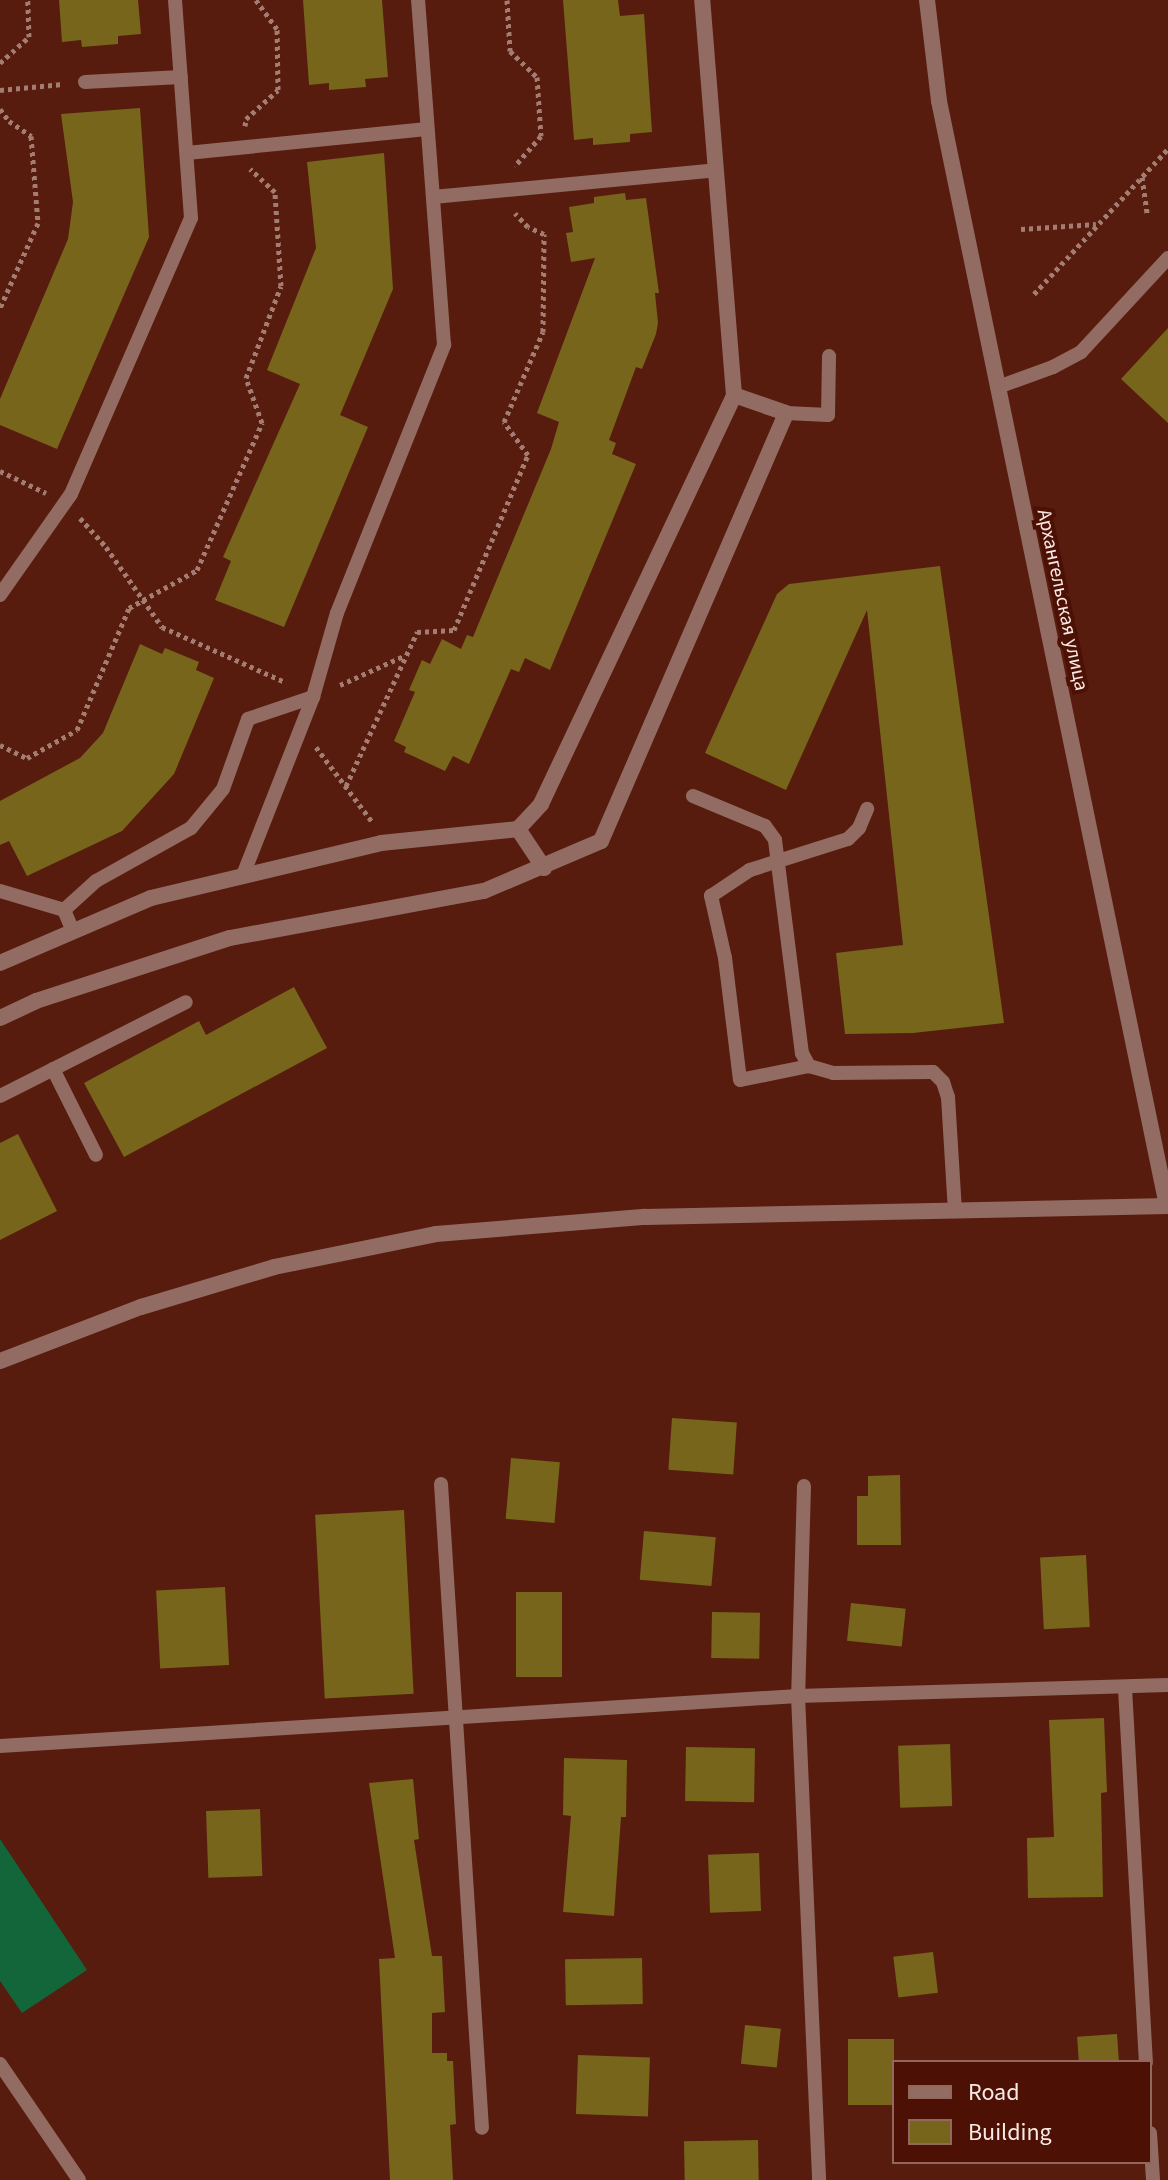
<!DOCTYPE html>
<html>
<head>
<meta charset="utf-8">
<style>
  body { margin:0 }
  #map { position:relative; width:1168px; height:2180px; overflow:hidden; background:#581c0e; font-family:"Source Sans 3",sans-serif }
  div>[style] { position:absolute }
  .green>* { inset:0; background:#13653a }
  .building>* { inset:0; background:#77651c; transform-origin:0 0 }
  .path>* { height:5px; margin-top:-2.5px; transform-origin:0; background:repeating-linear-gradient(90deg,#a37c72 0 4px,transparent 0 8px) }
  .service>* { height:14px; margin:-7px; padding:0 7px; transform-origin:7px; border-radius:7px; background:#926c63 }
  .minor>* { height:16px; margin:-8px; padding:0 8px; transform-origin:8px; border-radius:8px; background:#926c63 }
  .tertiary>* { height:16px; margin:-8px; padding:0 8px; transform-origin:8px; border-radius:8px; background:#926c63 }
  span { translate:-50% -50%; white-space:nowrap; text-align:center; line-height:1.15; -webkit-text-stroke:8px #4c1104; paint-order:stroke }
  .street-label { font-size:20px; color:#f9e9e5 }
  .legend { position:absolute; left:892px; top:2060px; width:260px; height:104px; box-sizing:border-box; background:#4c1104; border:2px solid #91675e; margin:0; padding:10px 14px; list-style:none; font-size:24px; color:#f9e9e5 }
  .legend li { display:flex; align-items:center; gap:16px; height:40px }
  .legend b { width:40px; border:2px solid #91675e }
</style>
</head>
<body>
<div id="map">
  <div class="green">
    <i style="clip-path:polygon(0 1839px,87px 1970px,22px 2013px,0 1981px)"></i>
  </div>
  <div class="building">
    <i style="clip-path:polygon(59px 0,138px 0,141px 34px,118px 36px,118px 44px,82px 47px,81px 40px,62px 42px)"></i>
    <i style="clip-path:polygon(303px 0,382px 0,388px 77px,365px 79px,366px 87px,329px 90px,329px 83px,309px 85px)"></i>
    <i style="clip-path:polygon(563px 0,618px 0,620px 16px,644px 14px,652px 132px,630px 134px,630px 142px,593px 145px,593px 138px,574px 140px)"></i>
    <i style="clip-path:polygon(140px 108px,149px 237px,57px 449px,0 425px,0 399px,68px 239px,73px 202px,61px 114px)"></i>
    <i style="clip-path:polygon(384px 153px,393px 289px,340px 415px,368px 427px,284px 627px,215px 600px,231px 561px,223px 557px,300px 384px,267px 370px,316px 248px,307px 162px)"></i>
    <i style="clip-path:polygon(625px 193px,626px 200px,646px 198px,659px 293px,655px 293px,658px 323px,656px 334px,642px 369px,636px 367px,609px 440px,616px 443px,612px 454px,636px 464px,550px 670px,525px 658px,519px 672px,511px 669px,469px 764px,453px 756px,445px 771px,404px 752px,406px 747px,394px 741px,415px 692px,409px 690px,422px 660px,430px 664px,442px 639px,461px 649px,467px 635px,473px 637px,551px 449px,559px 422px,537px 413px,595px 258px,571px 262px,566px 233px,573px 232px,569px 207px,594px 203px,594px 197px)"></i>
    <i style="clip-path:polygon(1168px 328px,1168px 423px,1121px 379px)"></i>
    <i style="clip-path:polygon(940px 566px,1004px 1023px,913px 1033px,845px 1034px,836px 953px,903px 945px,867px 610px,786px 790px,705px 753px,777px 594px,789px 584px)"></i>
    <i style="clip-path:polygon(140px 644px,162px 654px,165px 648px,199px 662px,196px 670px,214px 678px,174px 774px,122px 831px,27px 876px,9px 841px,0 845px,0 801px,80px 758px,103px 733px)"></i>
    <i style="clip-path:polygon(294px 987px,327px 1048px,124px 1157px,84px 1083px,199px 1021px,206px 1035px)"></i>
    <i style="clip-path:polygon(18px 1134px,57px 1211px,0 1240px,0 1143px)"></i>
    <i style="left:672px;top:1418px;width:65px;height:52px;rotate:4deg"></i>
    <i style="left:511px;top:1458px;width:49px;height:61px;rotate:5deg"></i>
    <i style="clip-path:polygon(900px 1475px,901px 1545px,857px 1545px,857px 1496px,868px 1496px,868px 1476px)"></i>
    <i style="left:404px;top:1510px;width:184px;height:89px;rotate:87deg"></i>
    <i style="left:644px;top:1531px;width:72px;height:49px;rotate:5deg"></i>
    <i style="left:1086px;top:1555px;width:72px;height:46px;rotate:87deg"></i>
    <i style="left:225px;top:1587px;width:78px;height:69px;rotate:87deg"></i>
    <i style="left:516px;top:1592px;width:46px;height:85px"></i>
    <i style="left:851px;top:1603px;width:55px;height:38px;rotate:6deg"></i>
    <i style="left:712px;top:1612px;width:48px;height:46px;rotate:1deg"></i>
    <i style="clip-path:polygon(1104px 1718px,1107px 1792px,1101px 1793px,1103px 1897px,1028px 1898px,1027px 1838px,1054px 1837px,1049px 1720px)"></i>
    <i style="left:950px;top:1744px;width:62px;height:52px;rotate:88deg"></i>
    <i style="left:686px;top:1747px;width:69px;height:54px;rotate:1deg"></i>
    <i style="clip-path:polygon(564px 1758px,627px 1760px,626px 1817px,621px 1817px,614px 1916px,563px 1912px,571px 1816px,563px 1815px)"></i>
    <i style="clip-path:polygon(413px 1779px,419px 1839px,414px 1840px,432px 1956px,442px 1956px,445px 2012px,432px 2013px,432px 2053px,447px 2053px,447px 2061px,453px 2061px,456px 2124px,450px 2125px,453px 2180px,390px 2180px,379px 1959px,395px 1958px,369px 1783px)"></i>
    <i style="left:260px;top:1809px;width:67px;height:54px;rotate:88deg"></i>
    <i style="left:759px;top:1853px;width:58px;height:51px;rotate:88deg"></i>
    <i style="left:933px;top:1952px;width:41px;height:40px;rotate:83deg"></i>
    <i style="left:642px;top:1958px;width:46px;height:77px;rotate:89deg"></i>
    <i style="left:745px;top:2025px;width:36px;height:39px;rotate:6deg"></i>
    <i style="left:1117px;top:2034px;width:28px;height:40px;rotate:86deg"></i>
    <i style="left:894px;top:2039px;width:66px;height:46px;rotate:90deg"></i>
    <i style="left:578px;top:2055px;width:72px;height:59px;rotate:2deg"></i>
    <i style="left:758px;top:2140px;width:40px;height:74px;rotate:89deg"></i>
  </div>
  <div class="path">
    <i style="left:507px;top:0;width:51px;rotate:86.6deg"></i>
    <i style="left:510px;top:51px;width:37px;rotate:44deg"></i>
    <i style="left:537px;top:77px;width:59px;rotate:86.1deg"></i>
    <i style="left:541px;top:136px;width:40px;rotate:131deg"></i>
    <i style="left:0;top:63px;width:39px;rotate:-42deg"></i>
    <i style="left:29px;top:37px;width:37px;rotate:-92deg"></i>
    <i style="left:0;top:90px;width:63px;rotate:-5.4deg"></i>
    <i style="left:0;top:109px;width:15px;rotate:53deg"></i>
    <i style="left:9px;top:121px;width:27px;rotate:34deg"></i>
    <i style="left:31px;top:136px;width:87px;rotate:85.4deg"></i>
    <i style="left:38px;top:223px;width:93px;rotate:114.1deg"></i>
    <i style="left:245px;top:126px;width:7px;rotate:-82deg"></i>
    <i style="left:246px;top:119px;width:43px;rotate:-42.2deg"></i>
    <i style="left:278px;top:90px;width:61px;rotate:-90.9deg"></i>
    <i style="left:277px;top:29px;width:36px;rotate:-126deg"></i>
    <i style="left:1142px;top:177px;width:37px;rotate:82deg"></i>
    <i style="left:1021px;top:229px;width:75px;rotate:-3.8deg"></i>
    <i style="left:1034px;top:294px;width:197px;rotate:-47.3deg"></i>
    <i style="left:0;top:471px;width:51px;rotate:25.6deg"></i>
    <i style="left:80px;top:518px;width:39px;rotate:48deg"></i>
    <i style="left:106px;top:547px;width:98px;rotate:55deg"></i>
    <i style="left:162px;top:627px;width:133px;rotate:24.1deg"></i>
    <i style="left:340px;top:685px;width:70px;rotate:-24.4deg"></i>
    <i style="left:0;top:745px;width:30px;rotate:26deg"></i>
    <i style="left:27px;top:758px;width:57px;rotate:-29.2deg"></i>
    <i style="left:77px;top:730px;width:133px;rotate:-66.9deg"></i>
    <i style="left:129px;top:608px;width:78px;rotate:-29.2deg"></i>
    <i style="left:197px;top:570px;width:161px;rotate:-66.1deg"></i>
    <i style="left:262px;top:423px;width:48px;rotate:-109.6deg"></i>
    <i style="left:246px;top:378px;width:98px;rotate:-69.2deg"></i>
    <i style="left:281px;top:286px;width:94px;rotate:-93.7deg"></i>
    <i style="left:275px;top:192px;width:34px;rotate:-137deg"></i>
    <i style="left:316px;top:747px;width:95px;rotate:53.1deg"></i>
    <i style="left:346px;top:786px;width:170px;rotate:-65.2deg"></i>
    <i style="left:417px;top:632px;width:37px;rotate:-3deg"></i>
    <i style="left:454px;top:630px;width:190px;rotate:-67.1deg"></i>
    <i style="left:528px;top:455px;width:41px;rotate:-126deg"></i>
    <i style="left:504px;top:422px;width:98px;rotate:-66.6deg"></i>
    <i style="left:543px;top:332px;width:98px;rotate:-89.4deg"></i>
    <i style="left:544px;top:234px;width:17px;rotate:-156deg"></i>
    <i style="left:528px;top:227px;width:19px;rotate:-133deg"></i>
  </div>
  <div class="service">
    <i style="left:85px;top:82px;width:96px;rotate:-3deg"></i>
    <i style="left:187px;top:153px;width:241px;rotate:-5.7deg"></i>
    <i style="left:433px;top:197px;width:284px;rotate:-5.4deg"></i>
    <i style="left:998px;top:387px;width:59px;rotate:-20deg"></i>
    <i style="left:1053px;top:367px;width:32px;rotate:-28deg"></i>
    <i style="left:1081px;top:352px;width:128px;rotate:-47.2deg"></i>
    <i style="left:786px;top:413px;width:42px;rotate:2.7deg"></i>
    <i style="left:828px;top:415px;width:59px;rotate:-89deg"></i>
    <i style="left:0;top:595px;width:123px;rotate:-54.9deg"></i>
    <i style="left:71px;top:494px;width:301px;rotate:-66.5deg"></i>
    <i style="left:191px;top:218px;width:219px;rotate:-94.2deg"></i>
    <i style="left:693px;top:796px;width:78px;rotate:22.6deg"></i>
    <i style="left:765px;top:826px;width:17px;rotate:54deg"></i>
    <i style="left:775px;top:840px;width:215px;rotate:82.8deg"></i>
    <i style="left:802px;top:1053px;width:15px;rotate:62deg"></i>
    <i style="left:809px;top:1066px;width:25px;rotate:16deg"></i>
    <i style="left:833px;top:1073px;width:100px;rotate:-0.6deg"></i>
    <i style="left:933px;top:1072px;width:14px;rotate:45deg"></i>
    <i style="left:943px;top:1082px;width:16px;rotate:72deg"></i>
    <i style="left:948px;top:1097px;width:113px;rotate:86.5deg"></i>
    <i style="left:243px;top:875px;width:191px;rotate:-68.5deg"></i>
    <i style="left:313px;top:697px;width:87px;rotate:-74.1deg"></i>
    <i style="left:337px;top:613px;width:289px;rotate:-68.2deg"></i>
    <i style="left:444px;top:345px;width:346px;rotate:-94.3deg"></i>
    <i style="left:0;top:891px;width:67px;rotate:16.5deg"></i>
    <i style="left:64px;top:910px;width:23px;rotate:67deg"></i>
    <i style="left:64px;top:910px;width:43px;rotate:-42.2deg"></i>
    <i style="left:96px;top:881px;width:109px;rotate:-29.2deg"></i>
    <i style="left:191px;top:828px;width:50px;rotate:-50.6deg"></i>
    <i style="left:223px;top:789px;width:74px;rotate:-70.3deg"></i>
    <i style="left:248px;top:719px;width:69px;rotate:-18.7deg"></i>
    <i style="left:809px;top:1066px;width:70px;rotate:168.5deg"></i>
    <i style="left:740px;top:1080px;width:123px;rotate:-97deg"></i>
    <i style="left:725px;top:958px;width:64px;rotate:-102.7deg"></i>
    <i style="left:711px;top:896px;width:47px;rotate:-33.7deg"></i>
    <i style="left:750px;top:870px;width:103px;rotate:-17.6deg"></i>
    <i style="left:848px;top:839px;width:16px;rotate:-45deg"></i>
    <i style="left:859px;top:828px;width:21px;rotate:-67deg"></i>
    <i style="left:53px;top:1069px;width:96px;rotate:63.4deg"></i>
    <i style="left:0;top:1096px;width:208px;rotate:-26.8deg"></i>
    <i style="left:441px;top:1484px;width:645px;rotate:86.36deg"></i>
    <i style="left:804px;top:1486px;width:210px;rotate:91.6deg"></i>
    <i style="left:798px;top:1696px;width:484px;rotate:87.5deg"></i>
    <i style="left:1125px;top:1688px;width:375px;rotate:86.8deg"></i>
    <i style="left:0;top:1746px;width:800px;rotate:-3.59deg"></i>
    <i style="left:798px;top:1696px;width:370px;rotate:-1.7deg"></i>
    <i style="left:0;top:2064px;width:140px;rotate:55.7deg"></i>
    <i style="left:1150px;top:2133px;width:47px;rotate:86.3deg"></i>
  </div>
  <div class="minor">
    <i style="left:927px;top:0;width:102px;rotate:83.2deg"></i>
    <i style="left:939px;top:101px;width:1128px;rotate:78.34deg"></i>
    <i style="left:518px;top:829px;width:47px;rotate:56.3deg"></i>
    <i style="left:0;top:963px;width:164px;rotate:-23.3deg"></i>
    <i style="left:151px;top:898px;width:236px;rotate:-13.4deg"></i>
    <i style="left:381px;top:843px;width:138px;rotate:-5.8deg"></i>
    <i style="left:518px;top:829px;width:34px;rotate:-47deg"></i>
    <i style="left:541px;top:804px;width:452px;rotate:-64.7deg"></i>
    <i style="left:734px;top:395px;width:396px;rotate:-94.6deg"></i>
    <i style="left:0;top:1018px;width:40px;rotate:-25deg"></i>
    <i style="left:36px;top:1001px;width:204px;rotate:-18deg"></i>
    <i style="left:230px;top:938px;width:258px;rotate:-10.5deg"></i>
    <i style="left:484px;top:891px;width:127px;rotate:-23.1deg"></i>
    <i style="left:601px;top:841px;width:466px;rotate:-66.6deg"></i>
    <i style="left:786px;top:413px;width:55px;rotate:-160.9deg"></i>
  </div>
  <div class="tertiary">
    <i style="left:0;top:1361px;width:151px;rotate:-21deg"></i>
    <i style="left:141px;top:1307px;width:139px;rotate:-16.7deg"></i>
    <i style="left:274px;top:1267px;width:165px;rotate:-11.5deg"></i>
    <i style="left:436px;top:1234px;width:210px;rotate:-4.7deg"></i>
    <i style="left:645px;top:1217px;width:523px;rotate:-1.2deg"></i>
  </div>
  <div class="street-label">
    <span style="left:1062px;top:600px;rotate:78deg">Архангельская улица</span>
  </div>
  <ul class="legend">
  <li><b style="height:10px;background:#926c63"></b>Road</li>
  <li><b style="height:22px;background:#77651c"></b>Building</li>
  </ul>
</div>
</body>
</html>
